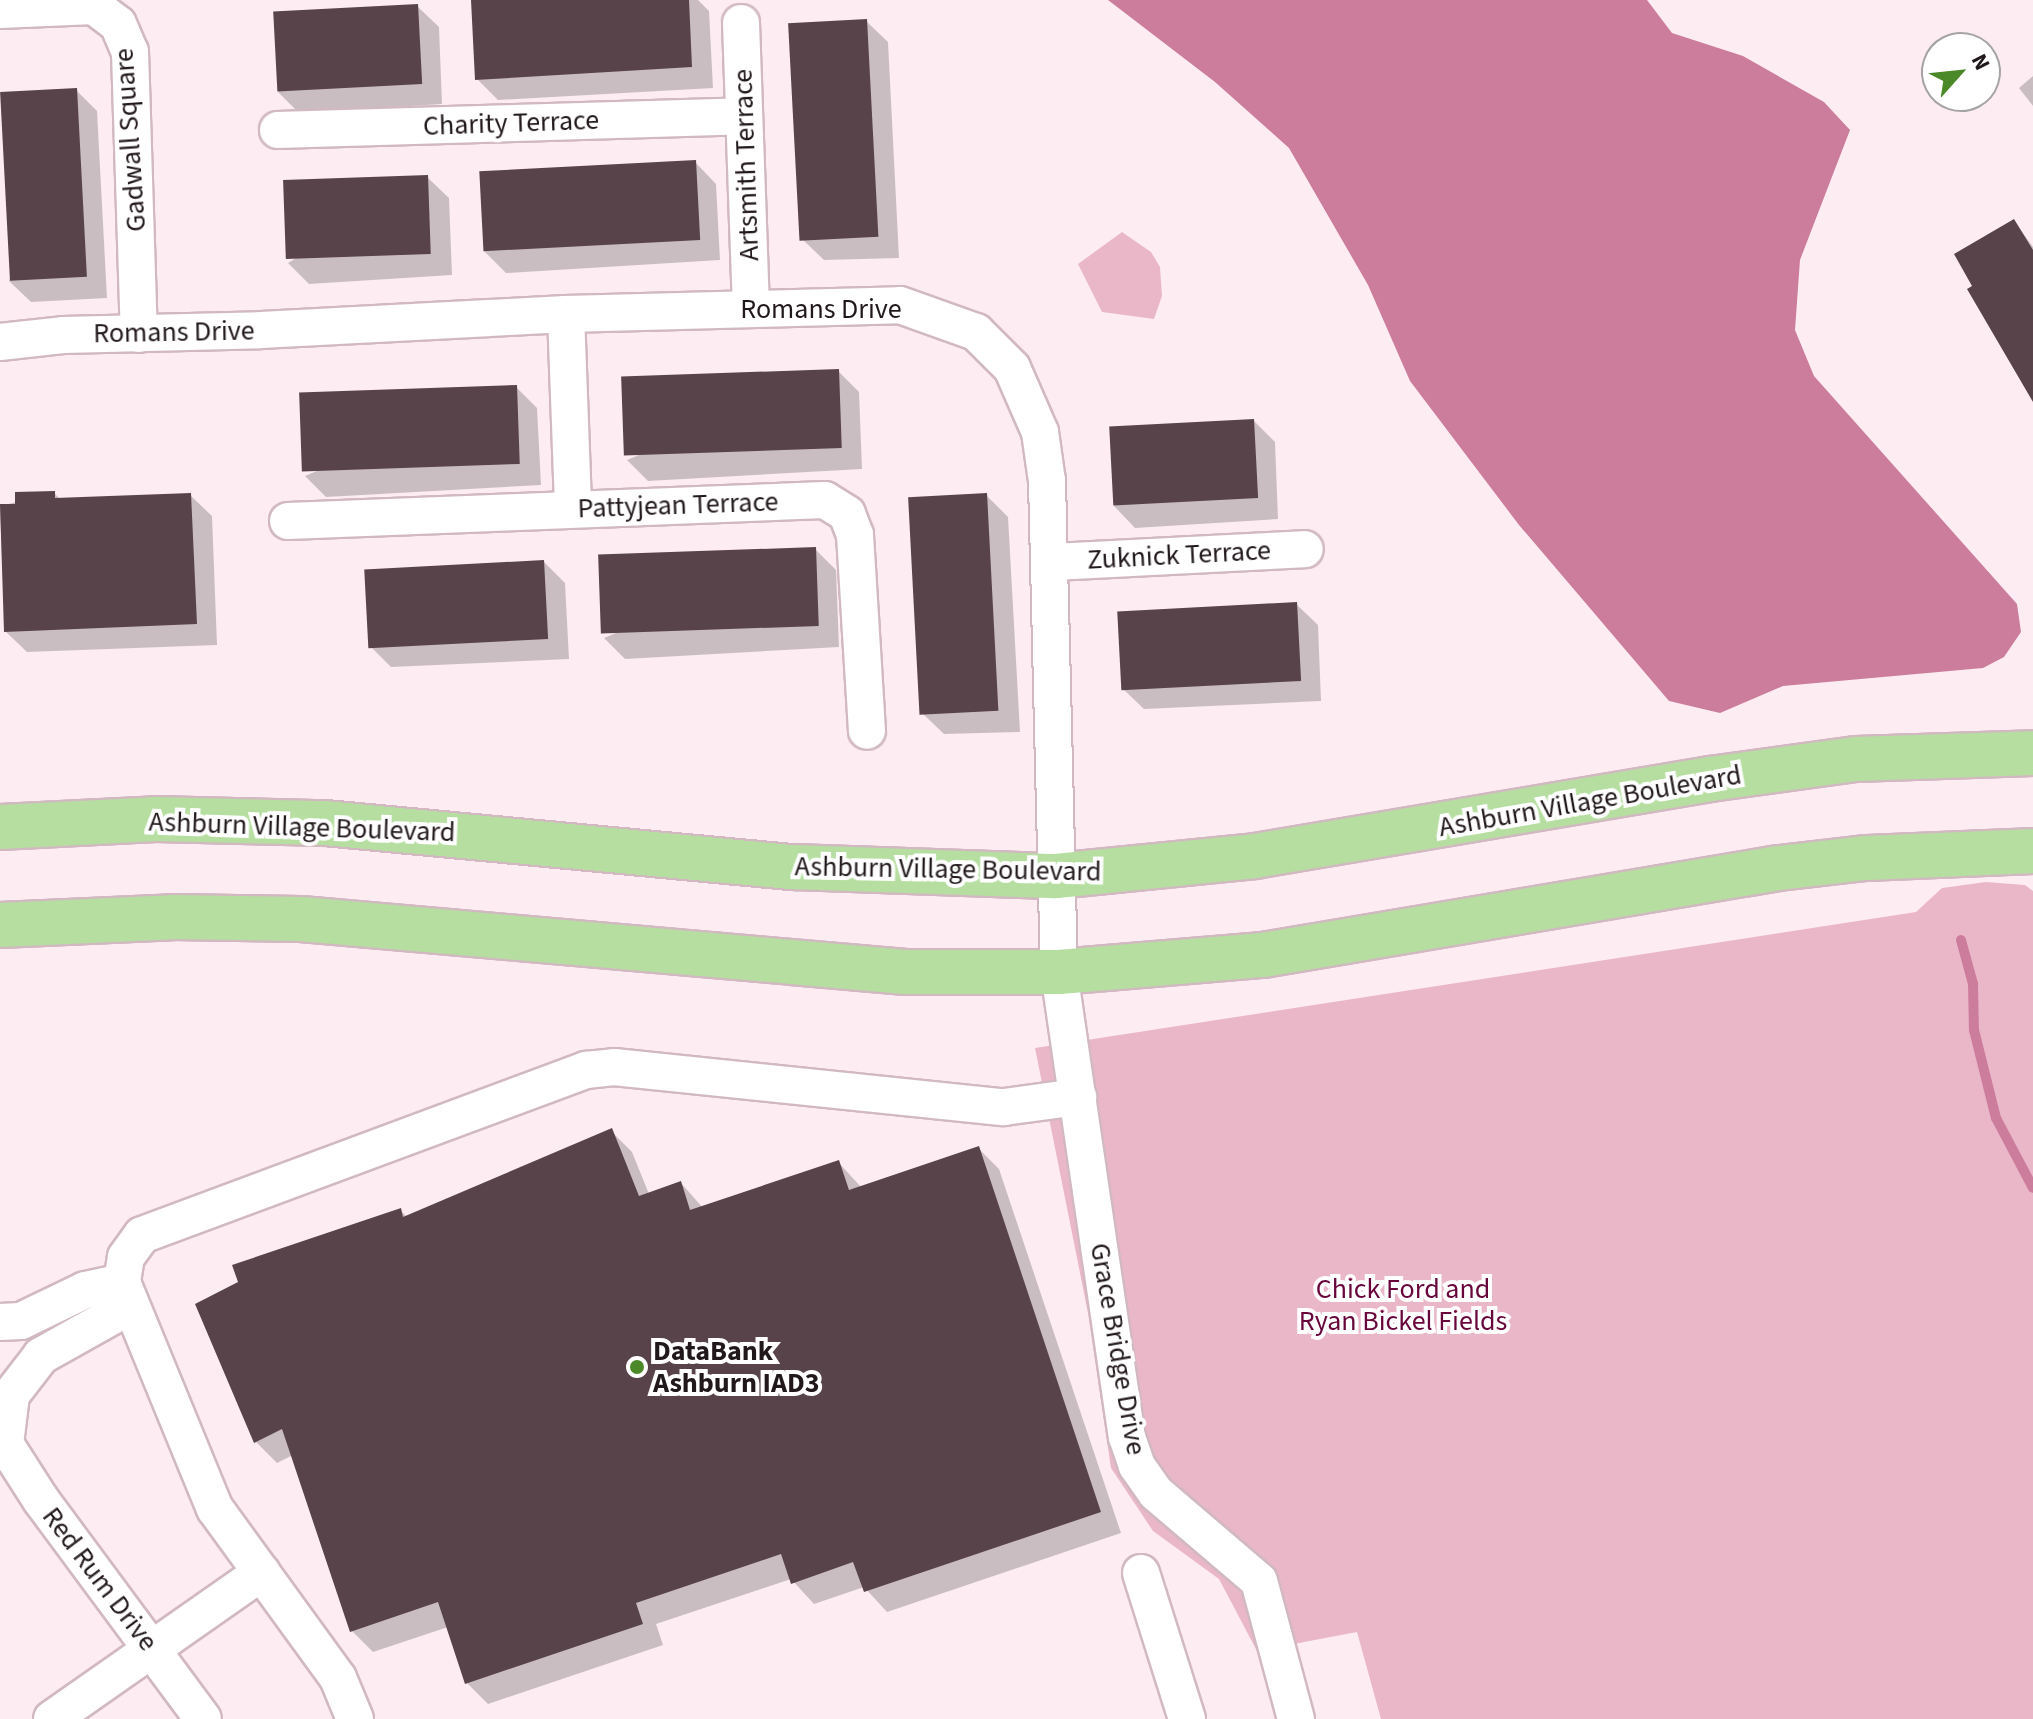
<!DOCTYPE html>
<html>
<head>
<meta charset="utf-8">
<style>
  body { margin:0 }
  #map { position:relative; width:2033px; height:1719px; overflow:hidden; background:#fdedf2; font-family:"Source Sans 3",sans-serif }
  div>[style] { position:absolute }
  .green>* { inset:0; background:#eab7c9 }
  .water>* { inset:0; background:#cd7d9c }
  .shadow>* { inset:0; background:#0003 }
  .stream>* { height:10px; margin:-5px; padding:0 5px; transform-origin:5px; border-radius:5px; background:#cd7d9c }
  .building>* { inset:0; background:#59434b; transform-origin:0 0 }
  .roads { filter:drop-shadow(2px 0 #d2b9c1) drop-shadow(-2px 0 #d2b9c1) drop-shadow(0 2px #d2b9c1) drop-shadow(0 -2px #d2b9c1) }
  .minor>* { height:36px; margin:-18px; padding:0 18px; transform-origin:18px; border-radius:18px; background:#fff }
  .major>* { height:44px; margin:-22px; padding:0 22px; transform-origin:22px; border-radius:22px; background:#b5dea0 }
  .dots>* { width:22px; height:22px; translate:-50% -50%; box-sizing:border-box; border:4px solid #fff; border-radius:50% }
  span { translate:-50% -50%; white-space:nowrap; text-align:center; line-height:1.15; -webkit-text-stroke:8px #fff; paint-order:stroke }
  .street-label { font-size:28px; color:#21181b }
  .park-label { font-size:28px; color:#68053b }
  .poi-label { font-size:28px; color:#21181b; font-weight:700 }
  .left { translate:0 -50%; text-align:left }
  .north { position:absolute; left:1921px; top:32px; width:80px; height:80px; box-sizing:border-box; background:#fff; border:2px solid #a6a3a4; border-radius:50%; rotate:63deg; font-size:22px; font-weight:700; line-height:32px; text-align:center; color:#21181b }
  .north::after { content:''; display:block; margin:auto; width:28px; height:36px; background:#4b8828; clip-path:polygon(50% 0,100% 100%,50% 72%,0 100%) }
</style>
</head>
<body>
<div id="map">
  <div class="green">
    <i style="clip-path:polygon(1122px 232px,1151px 252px,1160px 267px,1162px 296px,1154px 319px,1102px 312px,1078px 264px)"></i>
    <i style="clip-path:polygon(1986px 882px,2025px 885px,2033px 891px,2033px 1719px,1381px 1719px,1357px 1632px,1257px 1651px,1219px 1579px,1153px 1531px,1111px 1468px,1088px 1313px,1035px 1048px,1916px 912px,1942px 888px)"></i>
  </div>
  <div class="water">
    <i style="clip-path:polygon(1108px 0,1647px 0,1672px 33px,1743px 56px,1824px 102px,1850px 130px,1800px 260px,1795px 330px,1814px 376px,2017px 604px,2021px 632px,2004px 657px,1983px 668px,1783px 686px,1720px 713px,1669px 701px,1519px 525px,1410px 381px,1368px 285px,1289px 148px,1215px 82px)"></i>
  </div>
  <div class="shadow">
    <i style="clip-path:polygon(510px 0,698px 0,709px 11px,713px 88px,498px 100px,477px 79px)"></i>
    <i style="clip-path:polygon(417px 6px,439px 27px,442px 104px,299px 113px,278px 92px)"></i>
    <i style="clip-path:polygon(866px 21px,888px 42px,899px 258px,824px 260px,802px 239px)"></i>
    <i style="clip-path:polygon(2033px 76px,2033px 106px,2019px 88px)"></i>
    <i style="clip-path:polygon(76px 90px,97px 111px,107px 298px,31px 302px,9px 281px)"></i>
    <i style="clip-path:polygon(695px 162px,716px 184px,720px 260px,506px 273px,484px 251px)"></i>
    <i style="clip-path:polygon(427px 177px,449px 198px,452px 275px,309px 284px,288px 263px)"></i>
    <i style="clip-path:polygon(2014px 221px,2033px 247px,2033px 398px,1975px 286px)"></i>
    <i style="clip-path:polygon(838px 371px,859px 392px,862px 469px,648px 481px,627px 460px)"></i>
    <i style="clip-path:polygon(516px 387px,537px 408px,541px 485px,326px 497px,305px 476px)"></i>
    <i style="clip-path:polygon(1254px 421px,1275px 442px,1278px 519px,1135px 528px,1114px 506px)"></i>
    <i style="clip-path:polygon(54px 493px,61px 500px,190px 495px,212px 516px,217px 645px,27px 652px,5px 631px,0 506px)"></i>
    <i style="clip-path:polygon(986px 495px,1008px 517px,1020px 732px,944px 734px,922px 713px)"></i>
    <i style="clip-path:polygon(815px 549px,836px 570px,839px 647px,625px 659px,604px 638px)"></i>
    <i style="clip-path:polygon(544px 562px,565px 583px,569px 659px,391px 667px,370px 646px)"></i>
    <i style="clip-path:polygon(1296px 604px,1318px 625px,1321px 701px,1144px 709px,1122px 688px)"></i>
    <i style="clip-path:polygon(611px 1131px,632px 1152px,649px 1194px,681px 1183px,703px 1208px,839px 1163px,861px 1187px,978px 1148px,999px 1169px,1121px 1533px,887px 1612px,864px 1587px,814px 1604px,791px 1579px,656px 1624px,663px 1645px,488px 1704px,467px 1683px,448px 1627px,373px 1652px,352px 1631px,293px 1455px,277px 1463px,256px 1442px,401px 1211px,407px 1217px)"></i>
  </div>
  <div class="stream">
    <i style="left:1961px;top:940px;width:46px;rotate:74.7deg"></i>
    <i style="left:1973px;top:984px;width:46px;rotate:88.8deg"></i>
    <i style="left:1974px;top:1030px;width:91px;rotate:76deg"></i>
    <i style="left:1996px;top:1118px;width:79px;rotate:62.1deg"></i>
  </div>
  <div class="building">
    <i style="clip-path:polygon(471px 0,689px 0,692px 67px,475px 80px)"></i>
    <i style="left:418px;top:4px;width:80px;height:145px;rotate:87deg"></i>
    <i style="left:867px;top:19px;width:218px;height:79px;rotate:87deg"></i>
    <i style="left:77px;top:88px;width:189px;height:77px;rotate:87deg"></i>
    <i style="left:696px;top:160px;width:80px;height:217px;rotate:87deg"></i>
    <i style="left:428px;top:175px;width:79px;height:145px;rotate:88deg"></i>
    <i style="clip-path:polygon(2014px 219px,2033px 250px,2033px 402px,1967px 289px,1972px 286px,1954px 254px)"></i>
    <i style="left:839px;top:369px;width:79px;height:218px;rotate:88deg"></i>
    <i style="left:517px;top:385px;width:79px;height:218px;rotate:88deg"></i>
    <i style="left:1254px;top:419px;width:79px;height:145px;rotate:87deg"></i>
    <i style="clip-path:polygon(55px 491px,55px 498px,191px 493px,197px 624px,4px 632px,0 504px,15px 504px,15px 492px)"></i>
    <i style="left:987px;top:493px;width:218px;height:79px;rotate:87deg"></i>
    <i style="left:816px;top:547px;width:79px;height:218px;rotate:88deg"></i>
    <i style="left:544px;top:560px;width:79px;height:180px;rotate:87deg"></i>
    <i style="left:1297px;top:602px;width:79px;height:180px;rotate:87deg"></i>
    <i style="clip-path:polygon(612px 1128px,639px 1196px,681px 1181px,690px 1210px,839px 1160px,849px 1190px,979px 1146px,1101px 1512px,864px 1592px,853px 1562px,791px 1584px,781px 1554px,636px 1603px,643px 1624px,465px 1684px,438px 1602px,350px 1632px,282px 1429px,254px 1443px,195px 1304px,238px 1282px,232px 1265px,401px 1208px,403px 1217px)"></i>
  </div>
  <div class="roads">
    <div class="minor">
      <i style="left:0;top:10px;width:94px;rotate:-2.4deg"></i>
      <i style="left:94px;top:6px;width:30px;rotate:37deg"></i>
      <i style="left:118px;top:24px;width:30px;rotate:67deg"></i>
      <i style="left:130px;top:52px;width:282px;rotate:88.2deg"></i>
      <i style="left:741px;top:23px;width:285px;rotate:88deg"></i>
      <i style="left:278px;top:130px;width:465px;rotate:-1.7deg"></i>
      <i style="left:566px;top:314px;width:195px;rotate:87.9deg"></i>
      <i style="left:0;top:342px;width:63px;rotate:-6.3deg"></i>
      <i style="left:63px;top:335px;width:198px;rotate:-1.4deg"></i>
      <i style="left:261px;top:330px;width:305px;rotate:-3deg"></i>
      <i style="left:566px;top:314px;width:334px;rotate:-1.5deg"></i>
      <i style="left:900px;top:305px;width:81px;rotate:19.6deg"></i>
      <i style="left:976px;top:332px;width:51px;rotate:45deg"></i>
      <i style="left:1012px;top:368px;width:70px;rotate:66.4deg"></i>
      <i style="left:1040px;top:432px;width:49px;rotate:81.9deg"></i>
      <i style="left:1047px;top:481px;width:491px;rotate:88.6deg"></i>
      <i style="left:1059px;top:972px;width:470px;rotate:81.7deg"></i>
      <i style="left:1127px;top:1437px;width:31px;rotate:71deg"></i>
      <i style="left:1137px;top:1466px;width:33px;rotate:55deg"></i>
      <i style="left:1156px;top:1493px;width:135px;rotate:40.5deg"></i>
      <i style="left:1259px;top:1581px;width:143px;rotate:75deg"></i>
      <i style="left:288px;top:521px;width:537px;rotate:-2.24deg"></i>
      <i style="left:825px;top:500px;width:26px;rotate:32deg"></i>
      <i style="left:847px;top:514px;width:22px;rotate:69deg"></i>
      <i style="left:855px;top:535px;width:196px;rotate:86.5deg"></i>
      <i style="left:1052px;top:562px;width:253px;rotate:-2.9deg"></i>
      <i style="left:0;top:1322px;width:21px;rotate:-3deg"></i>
      <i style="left:21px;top:1321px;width:71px;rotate:-25.8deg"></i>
      <i style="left:85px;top:1290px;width:38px;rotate:-12deg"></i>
      <i style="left:0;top:1436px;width:76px;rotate:57.4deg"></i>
      <i style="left:41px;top:1500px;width:272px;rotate:53.5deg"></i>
      <i style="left:5px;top:1444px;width:49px;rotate:-83deg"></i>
      <i style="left:11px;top:1395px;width:49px;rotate:-52.4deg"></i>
      <i style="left:41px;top:1356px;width:102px;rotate:-29.3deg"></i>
      <i style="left:1141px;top:1573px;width:153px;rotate:72.5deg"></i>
      <i style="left:52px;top:1719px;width:256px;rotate:-35deg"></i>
      <i style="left:355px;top:1719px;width:44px;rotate:-112.5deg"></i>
      <i style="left:338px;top:1678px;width:209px;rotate:-126deg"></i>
      <i style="left:215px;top:1509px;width:245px;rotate:-112.3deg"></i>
      <i style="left:122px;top:1282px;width:25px;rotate:-81deg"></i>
      <i style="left:126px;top:1257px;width:27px;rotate:-54deg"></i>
      <i style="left:142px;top:1235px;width:474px;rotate:-20.4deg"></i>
      <i style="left:586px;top:1070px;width:28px;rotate:-6deg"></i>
      <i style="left:614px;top:1067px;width:392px;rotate:5.9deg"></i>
      <i style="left:1004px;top:1107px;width:75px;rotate:-7.7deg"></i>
    </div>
    <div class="major">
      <i style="left:0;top:827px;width:156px;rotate:-2.9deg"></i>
      <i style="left:156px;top:819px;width:169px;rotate:1.4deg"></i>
      <i style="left:325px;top:823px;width:471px;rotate:5.4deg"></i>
      <i style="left:794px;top:867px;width:262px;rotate:2deg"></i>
      <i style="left:1056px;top:876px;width:200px;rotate:-5.7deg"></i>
      <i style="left:1255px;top:856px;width:461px;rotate:-9.6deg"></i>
      <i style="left:1710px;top:779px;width:147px;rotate:-7.8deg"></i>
      <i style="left:1856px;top:759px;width:177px;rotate:-1.9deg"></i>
      <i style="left:0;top:925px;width:173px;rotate:-2.6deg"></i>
      <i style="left:173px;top:917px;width:128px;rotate:0.9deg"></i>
      <i style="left:301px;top:919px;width:607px;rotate:5.01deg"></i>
      <i style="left:906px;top:972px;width:153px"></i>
      <i style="left:1059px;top:972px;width:205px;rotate:-4.8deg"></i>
      <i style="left:1263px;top:955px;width:523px;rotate:-9.57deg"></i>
      <i style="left:1779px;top:868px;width:87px;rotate:-6.6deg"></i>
      <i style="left:1865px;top:858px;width:168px;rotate:-2.4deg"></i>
    </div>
  </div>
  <div class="dots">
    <i style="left:637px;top:1367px;background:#4b8828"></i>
  </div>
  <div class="street-label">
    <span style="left:511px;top:123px;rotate:-2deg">Charity Terrace</span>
    <span style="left:130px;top:140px;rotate:-94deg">Gadwall Square</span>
    <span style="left:746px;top:165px;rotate:-92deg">Artsmith Terrace</span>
    <span style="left:821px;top:309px">Romans Drive</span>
    <span style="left:174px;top:332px;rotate:-1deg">Romans Drive</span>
    <span style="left:678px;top:505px;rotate:-2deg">Pattyjean Terrace</span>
    <span style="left:1179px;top:555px;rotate:-3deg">Zuknick Terrace</span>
    <span style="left:1590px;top:801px;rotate:-10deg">Ashburn Village Boulevard</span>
    <span style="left:302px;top:827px;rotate:2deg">Ashburn Village Boulevard</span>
    <span style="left:948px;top:869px;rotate:1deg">Ashburn Village Boulevard</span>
    <span style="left:1118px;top:1349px;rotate:80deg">Grace Bridge Drive</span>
    <span style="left:100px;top:1579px;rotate:53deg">Red Rum Drive</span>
  </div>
  <div class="park-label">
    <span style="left:1403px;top:1305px">Chick Ford and<br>Ryan Bickel Fields</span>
  </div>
  <div class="poi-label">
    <span class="left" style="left:653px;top:1367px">DataBank<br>Ashburn IAD3</span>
  </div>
  <div class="north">N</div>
</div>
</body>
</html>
